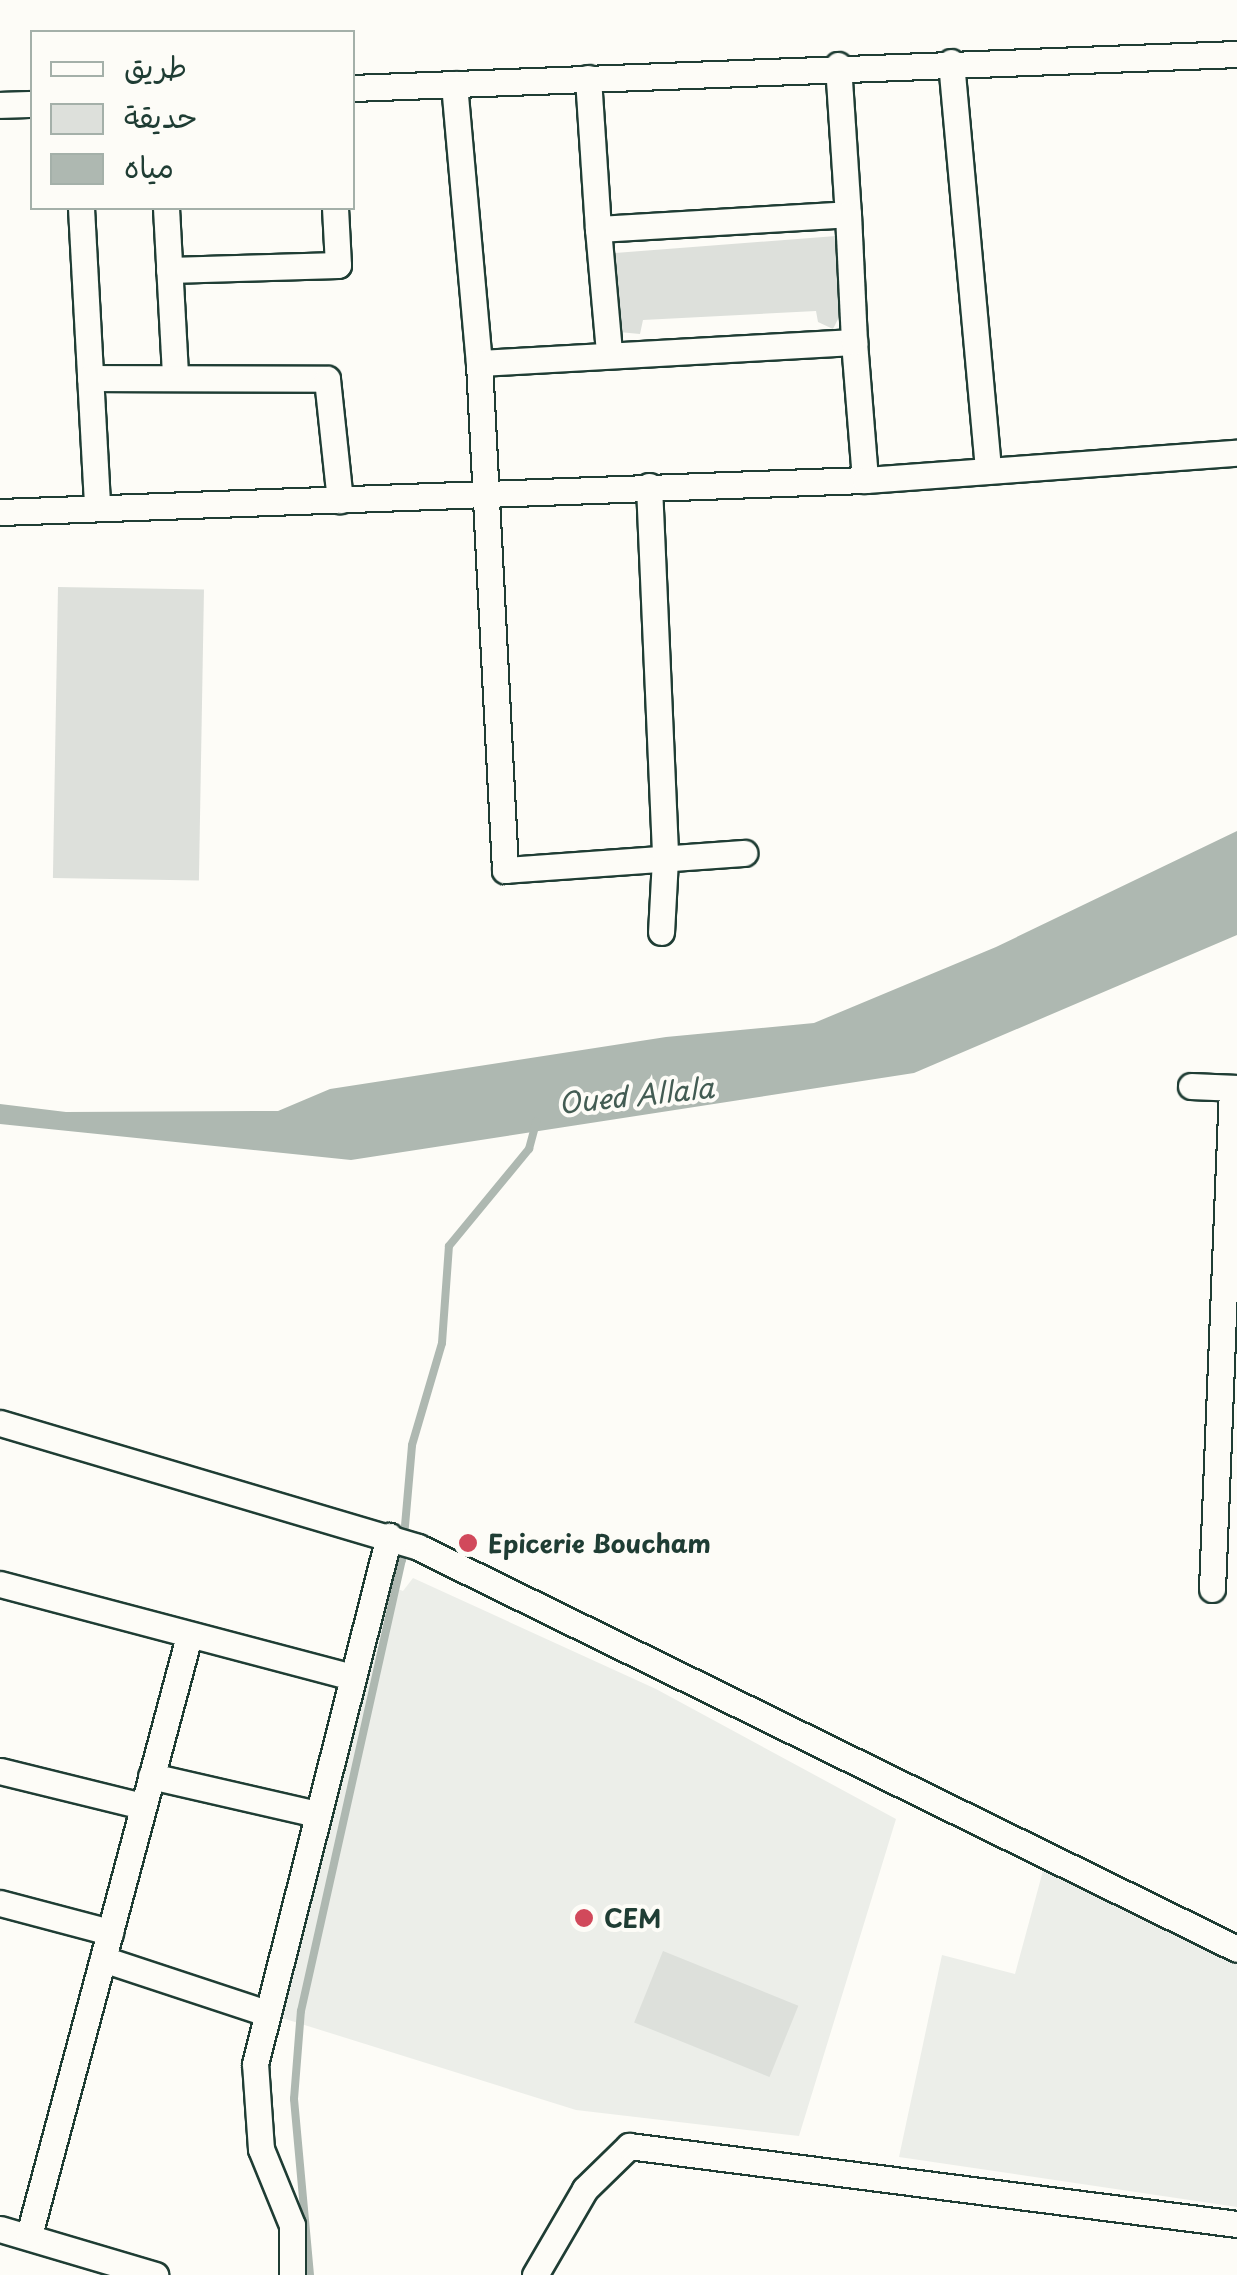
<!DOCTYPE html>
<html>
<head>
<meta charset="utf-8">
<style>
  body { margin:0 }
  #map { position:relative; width:1237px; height:2275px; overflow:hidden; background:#fdfcf7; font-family:"Playpen Sans","Playpen Sans Arabic",sans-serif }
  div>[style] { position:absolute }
  .built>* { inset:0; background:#eceee9 }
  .green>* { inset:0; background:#dde0db; transform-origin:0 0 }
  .water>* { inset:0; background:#aeb8b1 }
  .stream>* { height:8px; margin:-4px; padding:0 4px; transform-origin:4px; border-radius:4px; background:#aeb8b1 }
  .roads { filter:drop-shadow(2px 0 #1f3d34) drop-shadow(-2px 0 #1f3d34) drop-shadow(0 2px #1f3d34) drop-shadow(0 -2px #1f3d34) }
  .street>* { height:25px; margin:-12.5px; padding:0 12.5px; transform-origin:12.5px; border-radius:12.5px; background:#fdfcf7 }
  .dots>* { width:28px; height:28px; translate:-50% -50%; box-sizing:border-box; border:5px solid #fdfcf7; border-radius:50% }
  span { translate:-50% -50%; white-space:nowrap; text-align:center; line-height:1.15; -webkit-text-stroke:8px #fdfcf7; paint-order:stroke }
  .poi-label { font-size:25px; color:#1f3d34; font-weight:700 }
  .left { translate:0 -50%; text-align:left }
  .water-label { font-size:28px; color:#435c53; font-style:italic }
  .legend { position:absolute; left:30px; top:30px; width:325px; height:180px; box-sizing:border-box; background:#fdfcf7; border:2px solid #a4b0a9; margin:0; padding:12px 18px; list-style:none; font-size:30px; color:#1f3d34 }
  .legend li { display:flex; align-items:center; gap:20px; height:50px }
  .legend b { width:50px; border:2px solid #a4b0a9 }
</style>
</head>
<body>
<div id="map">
  <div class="built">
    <i style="clip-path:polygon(413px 1578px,656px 1689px,896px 1819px,799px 2136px,576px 2110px,279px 2017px,384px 1584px,403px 1591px)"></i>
    <i style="clip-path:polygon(1044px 1867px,1237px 1965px,1237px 2207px,899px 2157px,942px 1955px,1015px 1974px)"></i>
  </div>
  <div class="green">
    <i style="clip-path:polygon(836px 236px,842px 311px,833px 329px,818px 322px,816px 311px,643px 320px,640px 334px,619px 332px,615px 253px)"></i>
    <i style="left:58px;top:587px;width:146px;height:291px;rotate:1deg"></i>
    <i style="left:663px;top:1951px;width:146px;height:77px;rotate:22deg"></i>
  </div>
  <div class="water">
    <i style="clip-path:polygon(1237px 831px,1237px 935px,914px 1073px,351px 1160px,0 1124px,0 1104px,66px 1112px,278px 1111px,330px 1089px,666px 1037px,814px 1023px,996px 947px)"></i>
  </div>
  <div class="stream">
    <i style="left:310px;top:2275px;width:177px;rotate:-95.2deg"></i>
    <i style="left:294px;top:2099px;width:88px;rotate:-85.5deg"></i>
    <i style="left:301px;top:2011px;width:462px;rotate:-77.4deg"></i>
    <i style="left:402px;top:1560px;width:115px;rotate:-85deg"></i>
    <i style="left:412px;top:1445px;width:106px;rotate:-73.6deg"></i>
    <i style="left:442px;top:1343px;width:97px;rotate:-85.9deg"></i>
    <i style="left:449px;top:1246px;width:126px;rotate:-50.5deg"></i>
    <i style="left:529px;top:1149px;width:28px;rotate:-75deg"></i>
  </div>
  <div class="roads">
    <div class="street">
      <i style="left:951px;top:62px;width:410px;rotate:84.8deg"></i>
      <i style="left:838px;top:65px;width:149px;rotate:86.2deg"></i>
      <i style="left:588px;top:78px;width:151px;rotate:86.2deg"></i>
      <i style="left:454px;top:84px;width:280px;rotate:84.9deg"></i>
      <i style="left:479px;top:363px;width:376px;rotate:-3.2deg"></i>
      <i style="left:854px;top:342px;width:138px;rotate:85.4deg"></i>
      <i style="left:352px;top:88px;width:886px;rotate:-2.2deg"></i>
      <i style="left:0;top:105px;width:32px;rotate:-2deg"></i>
      <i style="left:81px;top:208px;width:299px;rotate:86.9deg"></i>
      <i style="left:166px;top:208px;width:166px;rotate:86.9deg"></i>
      <i style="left:169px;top:270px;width:169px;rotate:-1.7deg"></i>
      <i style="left:338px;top:265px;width:57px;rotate:-93deg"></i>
      <i style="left:609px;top:352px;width:123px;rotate:-95.1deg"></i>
      <i style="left:598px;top:229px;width:250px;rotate:-3.4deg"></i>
      <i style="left:848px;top:214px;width:128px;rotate:87.3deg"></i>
      <i style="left:479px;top:363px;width:508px;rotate:87.06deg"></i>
      <i style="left:505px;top:870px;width:240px;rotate:-4.1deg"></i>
      <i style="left:90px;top:378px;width:237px;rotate:0.2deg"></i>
      <i style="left:327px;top:379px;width:122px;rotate:83.9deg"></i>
      <i style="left:649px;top:486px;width:373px;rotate:87.5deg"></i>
      <i style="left:665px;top:859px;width:73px;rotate:93.1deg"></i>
      <i style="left:0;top:512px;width:866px;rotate:-2.12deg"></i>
      <i style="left:865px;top:480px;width:373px;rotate:-4.2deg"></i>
      <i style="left:1191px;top:1086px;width:46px;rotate:2.5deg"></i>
      <i style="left:0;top:1423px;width:436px;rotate:16.5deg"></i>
      <i style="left:418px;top:1547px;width:912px;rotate:26.14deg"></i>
      <i style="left:0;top:1584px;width:365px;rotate:14.8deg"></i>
      <i style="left:1212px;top:1589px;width:501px;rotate:-87.71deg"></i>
      <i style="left:0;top:1771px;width:147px;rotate:13.8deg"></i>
      <i style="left:151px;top:1776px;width:170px;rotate:12.9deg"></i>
      <i style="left:0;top:1903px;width:114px;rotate:14.8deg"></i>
      <i style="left:103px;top:1959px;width:172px;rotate:18.3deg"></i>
      <i style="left:0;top:2229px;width:162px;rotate:16.5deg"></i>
      <i style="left:29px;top:2235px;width:620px;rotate:-75.04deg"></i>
      <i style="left:292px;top:2275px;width:50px;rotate:-90deg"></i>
      <i style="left:292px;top:2225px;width:82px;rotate:-112.2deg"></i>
      <i style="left:261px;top:2149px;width:85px;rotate:-94deg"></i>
      <i style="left:255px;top:2064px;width:545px;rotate:-75.76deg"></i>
      <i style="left:535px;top:2275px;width:99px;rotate:-59.8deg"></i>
      <i style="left:585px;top:2189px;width:62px;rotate:-44.3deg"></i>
      <i style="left:629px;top:2146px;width:613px;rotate:7.31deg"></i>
    </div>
  </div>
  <div class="dots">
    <i style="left:468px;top:1543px;background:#d1495b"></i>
    <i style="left:584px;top:1918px;background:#d1495b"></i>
  </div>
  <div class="poi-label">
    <span class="left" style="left:488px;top:1543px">Epicerie Boucham</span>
    <span class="left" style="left:604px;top:1918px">CEM</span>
  </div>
  <div class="water-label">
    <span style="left:636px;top:1095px;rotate:-6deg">Oued Allala</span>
  </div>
  <ul class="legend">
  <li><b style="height:12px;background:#fdfcf7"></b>طريق</li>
  <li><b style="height:28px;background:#dde0db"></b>حديقة</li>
  <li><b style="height:28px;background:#aeb8b1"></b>مياه</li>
  </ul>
</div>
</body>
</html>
